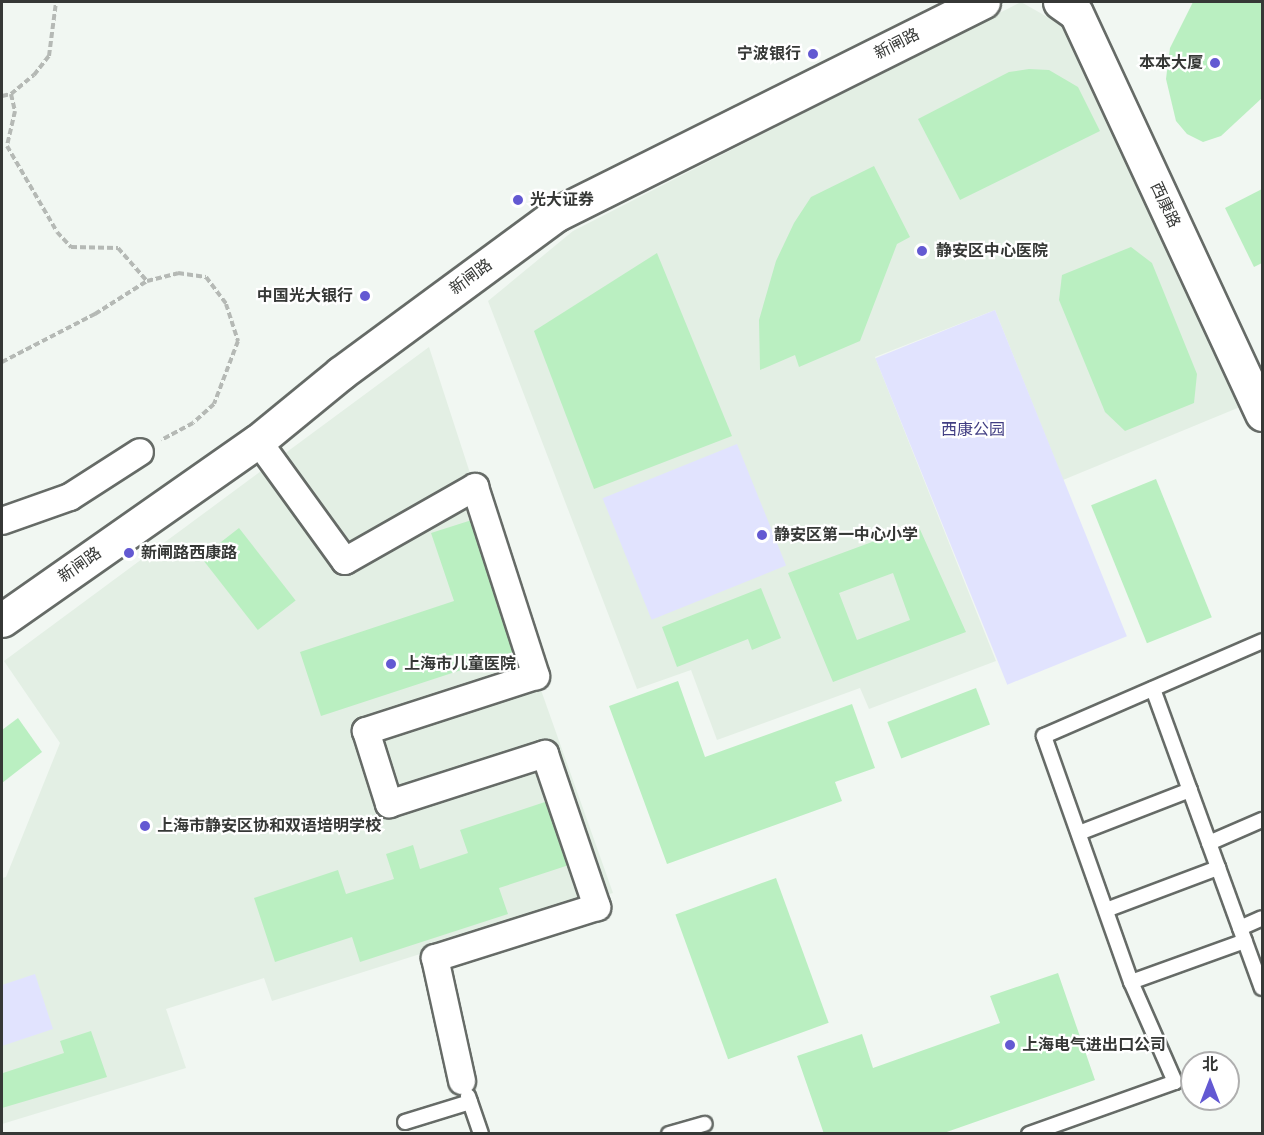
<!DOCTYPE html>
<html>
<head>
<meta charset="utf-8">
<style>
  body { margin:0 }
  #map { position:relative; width:1264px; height:1135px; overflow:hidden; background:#f1f7f2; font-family:Raleway,"Noto Sans SC",sans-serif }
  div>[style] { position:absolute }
  .built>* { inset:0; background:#e3efe4 }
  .green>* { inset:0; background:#e1e3fe; transform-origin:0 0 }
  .building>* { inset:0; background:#baefc1; transform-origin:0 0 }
  .path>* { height:4px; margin-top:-2px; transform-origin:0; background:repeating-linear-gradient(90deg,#b5b9b5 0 6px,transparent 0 9px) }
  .roads { filter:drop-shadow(2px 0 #666b67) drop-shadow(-2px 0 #666b67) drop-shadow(0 2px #666b67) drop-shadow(0 -2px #666b67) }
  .service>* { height:14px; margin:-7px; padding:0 7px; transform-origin:7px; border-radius:7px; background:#fff }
  .minor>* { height:26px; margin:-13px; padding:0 13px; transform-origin:13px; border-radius:13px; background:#fff }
  .tertiary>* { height:33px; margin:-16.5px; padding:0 16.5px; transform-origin:16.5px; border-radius:16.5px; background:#fff }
  .secondary>* { height:33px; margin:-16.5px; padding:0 16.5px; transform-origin:16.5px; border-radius:16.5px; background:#fff }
  .dots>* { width:16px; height:16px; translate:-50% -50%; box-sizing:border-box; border:3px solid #fff; border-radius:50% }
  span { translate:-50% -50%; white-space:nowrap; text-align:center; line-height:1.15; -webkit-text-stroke:4.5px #fff; paint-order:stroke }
  .street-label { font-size:16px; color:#363836 }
  .poi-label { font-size:16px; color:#363836; font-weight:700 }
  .right { translate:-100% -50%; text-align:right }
  .left { translate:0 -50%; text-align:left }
  .park-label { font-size:16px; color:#413e83 }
  .frame { position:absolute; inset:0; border:3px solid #363836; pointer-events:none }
  .north { position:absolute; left:1180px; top:1051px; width:60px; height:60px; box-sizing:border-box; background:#fff; border:2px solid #afafaf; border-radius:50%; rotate:0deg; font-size:16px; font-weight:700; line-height:24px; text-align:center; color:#363836 }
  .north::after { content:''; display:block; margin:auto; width:21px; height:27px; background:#6359d2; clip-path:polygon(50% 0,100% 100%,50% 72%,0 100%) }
</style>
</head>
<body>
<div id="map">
  <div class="built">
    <i style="clip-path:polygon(1021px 2px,1065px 27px,1240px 407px,1063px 480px,995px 310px,875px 357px,996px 661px,869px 709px,860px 688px,717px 740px,691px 670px,637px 689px,488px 301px,573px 231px)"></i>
    <i style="clip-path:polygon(429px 347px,536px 676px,613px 893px,272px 1001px,264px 978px,166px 1009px,186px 1068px,2px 1124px,2px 878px,6px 877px,60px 743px,4px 661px)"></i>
  </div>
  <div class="green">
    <i style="left:995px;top:310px;width:352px;height:129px;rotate:68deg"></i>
    <i style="left:737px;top:444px;width:131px;height:145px;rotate:68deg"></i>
    <i style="clip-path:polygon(35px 974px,53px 1029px,2px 1046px,2px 985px)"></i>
  </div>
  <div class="building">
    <i style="clip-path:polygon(1193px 2px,1262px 2px,1262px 98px,1221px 136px,1203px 142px,1187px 134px,1176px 121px,1166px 79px,1170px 48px)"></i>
    <i style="clip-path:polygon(1029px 69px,1049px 70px,1078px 87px,1100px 131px,960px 200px,918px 119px,1009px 72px)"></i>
    <i style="clip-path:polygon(874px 166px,910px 237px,897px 244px,860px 341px,799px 367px,795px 355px,760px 370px,759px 320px,776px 261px,794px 223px,811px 197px)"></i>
    <i style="clip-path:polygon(1262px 189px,1262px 263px,1254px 267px,1225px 208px)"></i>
    <i style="clip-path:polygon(1131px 247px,1152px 263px,1197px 374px,1194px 403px,1125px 431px,1105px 412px,1059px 300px,1062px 275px)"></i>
    <i style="clip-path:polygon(657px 253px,732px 436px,594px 489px,534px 331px)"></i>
    <i style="left:1156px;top:479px;width:149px;height:70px;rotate:68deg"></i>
    <i style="clip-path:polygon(475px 519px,519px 651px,321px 716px,300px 652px,454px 601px,431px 533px)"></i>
    <i style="clip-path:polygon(evenodd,918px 525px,966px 632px,833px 682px,788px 573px,918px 525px,893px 573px,910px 620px,857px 640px,839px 593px,893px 573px)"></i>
    <i style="left:239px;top:528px;width:92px;height:48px;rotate:52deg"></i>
    <i style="clip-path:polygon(761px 588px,781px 638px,752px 650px,748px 639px,677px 667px,662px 627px)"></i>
    <i style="clip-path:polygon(678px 681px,705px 757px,852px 704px,875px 768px,835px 782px,842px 801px,667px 864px,609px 706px)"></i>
    <i style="left:976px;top:688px;width:39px;height:95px;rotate:69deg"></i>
    <i style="clip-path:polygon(18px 718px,42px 752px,2px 783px,2px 730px)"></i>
    <i style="clip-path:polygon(551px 800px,572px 864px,499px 888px,508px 914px,360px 962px,352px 937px,275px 962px,254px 898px,338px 870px,346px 894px,394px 879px,386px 854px,413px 845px,420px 869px,468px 853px,460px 830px)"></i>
    <i style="left:776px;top:878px;width:154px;height:107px;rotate:70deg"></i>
    <i style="clip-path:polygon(1058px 973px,1095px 1080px,941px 1134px,824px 1134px,797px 1056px,862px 1034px,873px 1068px,1000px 1023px,990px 996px)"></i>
    <i style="clip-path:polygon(91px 1031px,107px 1077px,2px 1108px,2px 1069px,3px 1073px,64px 1053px,60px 1041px)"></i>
  </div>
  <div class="path">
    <i style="left:11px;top:94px;width:17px;rotate:77deg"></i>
    <i style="left:15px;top:111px;width:36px;rotate:103deg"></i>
    <i style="left:7px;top:146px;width:99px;rotate:59.8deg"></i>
    <i style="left:57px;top:232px;width:21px;rotate:47deg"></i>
    <i style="left:71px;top:247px;width:47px;rotate:1.2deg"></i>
    <i style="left:118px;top:248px;width:44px;rotate:48.7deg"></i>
    <i style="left:2px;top:96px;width:9px;rotate:-13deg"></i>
    <i style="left:11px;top:94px;width:30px;rotate:-40deg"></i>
    <i style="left:34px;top:75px;width:24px;rotate:-52deg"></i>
    <i style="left:49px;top:56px;width:54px;rotate:-82.6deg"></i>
    <i style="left:2px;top:362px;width:105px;rotate:-27.3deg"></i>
    <i style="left:95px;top:314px;width:62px;rotate:-32.4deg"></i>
    <i style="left:147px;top:281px;width:32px;rotate:-14deg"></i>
    <i style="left:178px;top:273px;width:28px;rotate:8deg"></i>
    <i style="left:206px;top:277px;width:34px;rotate:53deg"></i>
    <i style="left:226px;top:304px;width:39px;rotate:72deg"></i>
    <i style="left:238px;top:341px;width:67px;rotate:110.9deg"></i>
    <i style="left:214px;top:404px;width:28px;rotate:138deg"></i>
    <i style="left:193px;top:423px;width:36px;rotate:152deg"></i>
  </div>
  <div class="roads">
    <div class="service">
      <i style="left:1153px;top:689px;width:318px;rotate:70deg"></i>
      <i style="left:1079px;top:833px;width:119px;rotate:-21.2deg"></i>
      <i style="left:1209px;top:843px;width:58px;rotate:-23.5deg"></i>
      <i style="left:1106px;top:910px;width:120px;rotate:-20.6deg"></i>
      <i style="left:1240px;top:928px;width:24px;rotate:-24deg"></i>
      <i style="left:1131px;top:982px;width:121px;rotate:-19.8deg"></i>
      <i style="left:468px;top:1096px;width:40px;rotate:71.1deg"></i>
      <i style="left:405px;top:1122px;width:68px;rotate:-17.1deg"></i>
      <i style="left:669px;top:1134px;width:37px;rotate:-16deg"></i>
      <i style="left:1029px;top:1134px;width:155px;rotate:-19.6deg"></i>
      <i style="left:1175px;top:1082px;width:109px;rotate:-113.7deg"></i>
      <i style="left:1131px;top:982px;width:261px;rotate:-109.5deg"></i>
      <i style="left:1044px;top:736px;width:238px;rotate:-23.5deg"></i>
    </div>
    <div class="minor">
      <i style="left:258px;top:441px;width:148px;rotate:54.1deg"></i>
      <i style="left:345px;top:561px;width:150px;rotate:-29.6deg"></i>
      <i style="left:475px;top:487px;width:199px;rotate:72.1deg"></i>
      <i style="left:536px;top:676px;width:179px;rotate:162.1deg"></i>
      <i style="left:366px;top:731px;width:77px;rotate:72.5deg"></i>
      <i style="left:389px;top:804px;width:164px;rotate:-17.8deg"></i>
      <i style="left:545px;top:754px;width:162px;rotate:71.2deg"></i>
      <i style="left:597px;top:907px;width:170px;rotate:162.5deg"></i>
      <i style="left:435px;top:958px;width:126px;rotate:77.6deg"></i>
      <i style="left:2px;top:521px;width:72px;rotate:-19.4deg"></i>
      <i style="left:70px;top:497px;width:83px;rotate:-32.7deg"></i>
    </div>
    <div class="tertiary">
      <i style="left:1060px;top:2px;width:19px;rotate:35deg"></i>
      <i style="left:1076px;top:13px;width:442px;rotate:65.1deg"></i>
    </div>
    <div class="secondary">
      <i style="left:2px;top:620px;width:312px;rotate:-35deg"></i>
      <i style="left:258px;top:441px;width:107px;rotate:-39.3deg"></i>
      <i style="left:341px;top:373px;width:268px;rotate:-36.4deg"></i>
      <i style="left:557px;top:214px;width:476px;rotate:-26.5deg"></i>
    </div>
  </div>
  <div class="dots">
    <i style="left:813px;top:54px;background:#6359d2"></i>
    <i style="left:1215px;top:63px;background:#6359d2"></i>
    <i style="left:518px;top:200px;background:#6359d2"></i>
    <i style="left:922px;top:251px;background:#6359d2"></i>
    <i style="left:365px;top:296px;background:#6359d2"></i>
    <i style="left:762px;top:535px;background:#6359d2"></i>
    <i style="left:129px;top:553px;background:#6359d2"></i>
    <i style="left:391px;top:664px;background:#6359d2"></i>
    <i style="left:145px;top:826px;background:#6359d2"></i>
    <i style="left:1010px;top:1045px;background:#6359d2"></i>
  </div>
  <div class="street-label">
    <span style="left:897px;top:44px;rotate:-27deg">新闸路</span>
    <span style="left:1165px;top:205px;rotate:65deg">西康路</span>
    <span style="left:471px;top:277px;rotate:-36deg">新闸路</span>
    <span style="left:80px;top:565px;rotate:-35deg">新闸路</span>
  </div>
  <div class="poi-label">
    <span class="right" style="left:801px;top:54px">宁波银行</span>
    <span class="right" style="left:1203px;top:63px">本本大厦</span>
    <span class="left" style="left:530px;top:200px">光大证券</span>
    <span class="left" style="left:936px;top:251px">静安区中心医院</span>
    <span class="right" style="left:353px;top:296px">中国光大银行</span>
    <span class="left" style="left:774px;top:535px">静安区第一中心小学</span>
    <span class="left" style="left:141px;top:553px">新闸路西康路</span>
    <span class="left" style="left:404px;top:664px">上海市儿童医院</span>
    <span class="left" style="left:157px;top:826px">上海市静安区协和双语培明学校</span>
    <span class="left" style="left:1022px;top:1045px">上海电气进出口公司</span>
  </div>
  <div class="park-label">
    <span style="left:973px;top:430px">西康公园</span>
  </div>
  <div class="frame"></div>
  <div class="north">北</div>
</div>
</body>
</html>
